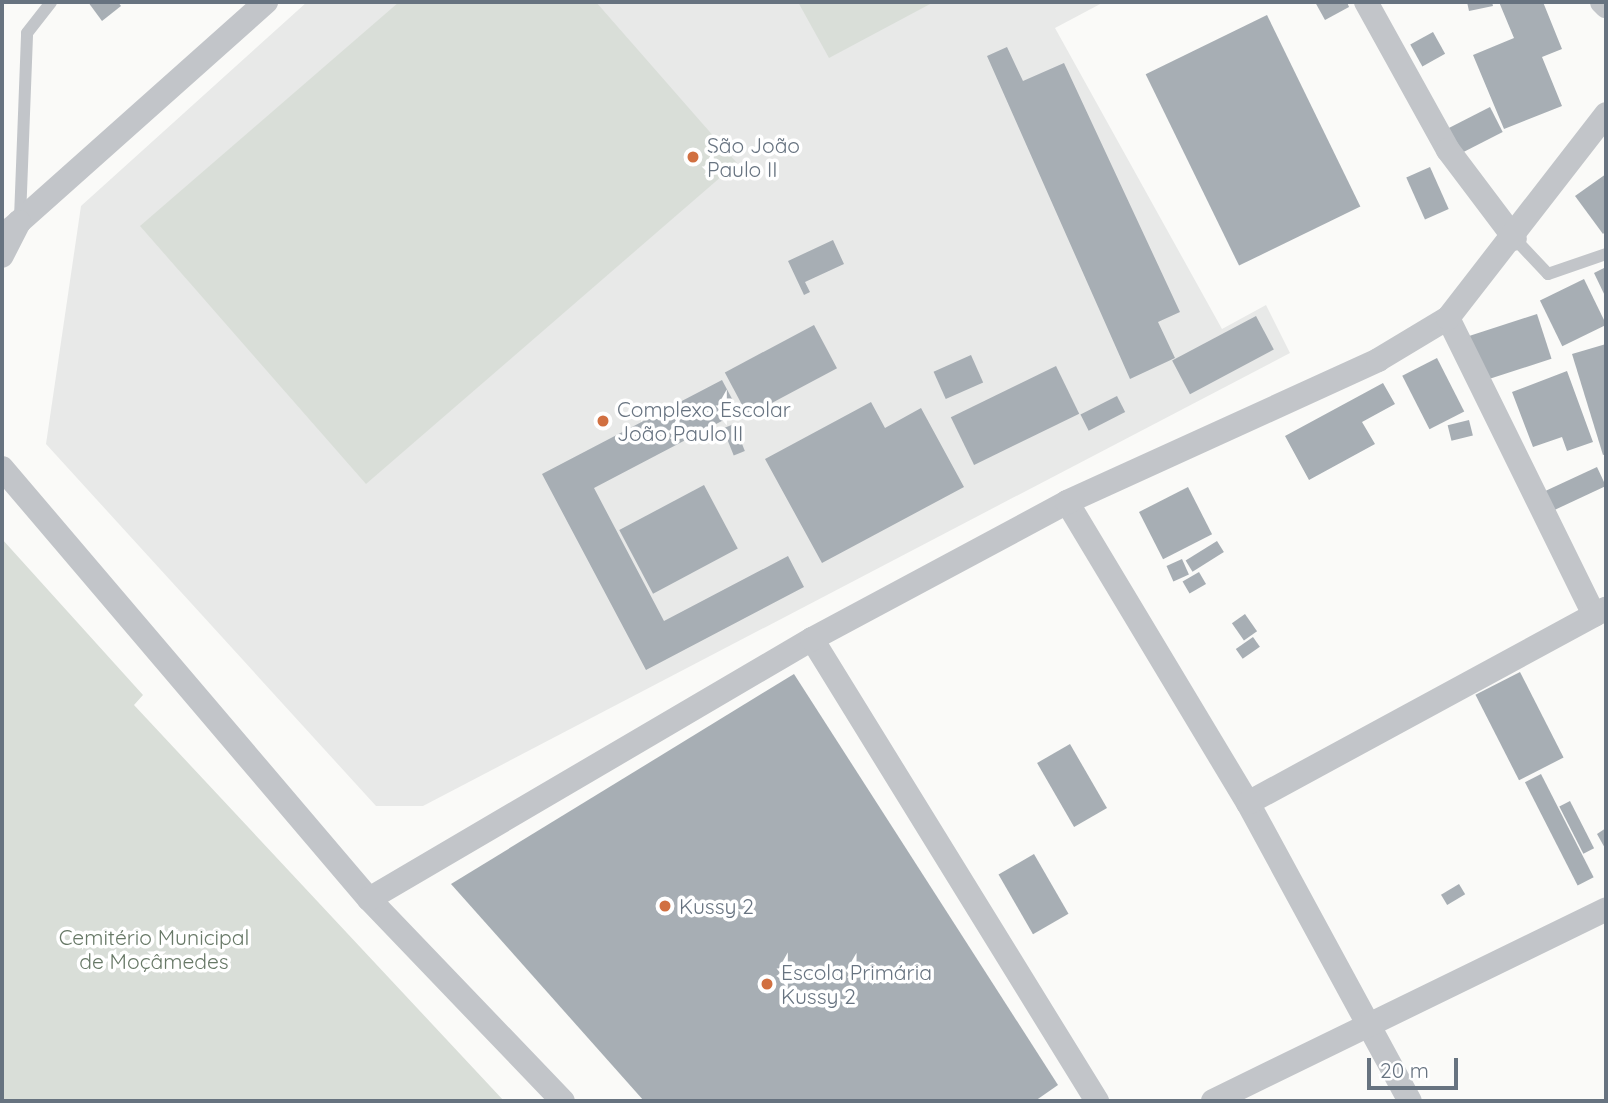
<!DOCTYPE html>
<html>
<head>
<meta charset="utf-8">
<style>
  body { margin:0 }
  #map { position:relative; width:1608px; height:1103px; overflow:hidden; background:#fafaf8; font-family:Quicksand,sans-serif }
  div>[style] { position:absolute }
  .built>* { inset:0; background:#e8e9e8 }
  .green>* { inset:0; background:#d9ded8 }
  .building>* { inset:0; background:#a7aeb4; transform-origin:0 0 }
  .service>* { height:12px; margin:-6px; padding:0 6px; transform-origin:6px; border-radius:6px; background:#c2c5c9 }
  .minor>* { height:24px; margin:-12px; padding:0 12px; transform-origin:12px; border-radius:12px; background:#c2c5c9 }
  .dots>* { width:19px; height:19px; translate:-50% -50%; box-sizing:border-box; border:4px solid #fff; border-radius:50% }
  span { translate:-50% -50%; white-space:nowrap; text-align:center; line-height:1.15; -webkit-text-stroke:7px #fff; paint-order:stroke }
  .poi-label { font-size:21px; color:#677380 }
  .left { translate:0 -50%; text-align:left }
  .park-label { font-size:21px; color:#677866 }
  .frame { position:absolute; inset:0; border:4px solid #677380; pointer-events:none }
  .scale { position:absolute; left:1367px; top:1058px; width:91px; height:32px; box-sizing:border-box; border:4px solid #677380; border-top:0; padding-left:9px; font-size:21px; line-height:24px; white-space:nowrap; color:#677380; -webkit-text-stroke:5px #fff; paint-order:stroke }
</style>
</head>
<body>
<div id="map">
  <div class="built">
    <i style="clip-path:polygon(307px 2px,1104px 2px,1055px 28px,1222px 329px,1266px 305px,1290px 353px,423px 806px,376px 806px,46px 444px,81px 206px)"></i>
  </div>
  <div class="green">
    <i style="clip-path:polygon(399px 2px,596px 2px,737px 163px,366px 484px,140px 226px)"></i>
    <i style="clip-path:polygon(798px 2px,932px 2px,932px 3px,829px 58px)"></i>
    <i style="clip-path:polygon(2px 539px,143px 695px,134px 705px,504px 1101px,2px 1101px)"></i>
  </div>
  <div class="building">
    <i style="clip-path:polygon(88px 2px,118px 2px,121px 6px,102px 21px)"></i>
    <i style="clip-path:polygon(1315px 2px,1347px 2px,1349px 7px,1325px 20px)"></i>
    <i style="clip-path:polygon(1467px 2px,1492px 2px,1493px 6px,1469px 11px)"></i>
    <i style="clip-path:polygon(1499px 2px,1543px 2px,1562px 49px,1542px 57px,1562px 106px,1504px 129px,1473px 55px,1514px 38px)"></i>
    <i style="left:1267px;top:15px;width:213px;height:135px;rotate:64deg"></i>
    <i style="left:1433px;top:32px;width:25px;height:26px;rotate:61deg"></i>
    <i style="clip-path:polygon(1007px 47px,1023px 81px,1064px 63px,1180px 312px,1158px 322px,1175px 358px,1130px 379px,987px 56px)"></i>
    <i style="left:1490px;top:107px;width:28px;height:50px;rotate:63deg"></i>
    <i style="left:1430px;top:167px;width:46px;height:26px;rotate:66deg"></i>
    <i style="clip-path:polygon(1606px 174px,1606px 231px,1603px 234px,1575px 196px)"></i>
    <i style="clip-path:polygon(833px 240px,844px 264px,805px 282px,810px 292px,804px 295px,788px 261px)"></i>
    <i style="clip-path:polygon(1606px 267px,1606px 298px,1594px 273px)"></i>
    <i style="left:1584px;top:279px;width:51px;height:49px;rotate:64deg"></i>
    <i style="left:1537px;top:314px;width:47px;height:73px;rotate:72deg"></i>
    <i style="left:1256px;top:316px;width:38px;height:95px;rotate:62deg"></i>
    <i style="left:814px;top:325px;width:49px;height:101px;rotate:62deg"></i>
    <i style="clip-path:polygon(1606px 344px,1606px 454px,1603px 455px,1572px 354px)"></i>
    <i style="left:971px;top:355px;width:30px;height:41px;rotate:66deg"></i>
    <i style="left:1437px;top:358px;width:60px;height:39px;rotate:63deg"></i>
    <i style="left:1056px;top:366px;width:53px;height:117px;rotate:64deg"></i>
    <i style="clip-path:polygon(1567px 371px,1593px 442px,1567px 451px,1562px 437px,1533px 447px,1512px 392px)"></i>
    <i style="clip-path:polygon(722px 380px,739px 412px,594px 488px,664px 621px,788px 556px,804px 587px,646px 670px,542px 474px)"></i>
    <i style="clip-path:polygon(1383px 383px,1395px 404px,1362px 422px,1375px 444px,1309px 480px,1285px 436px)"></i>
    <i style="left:1117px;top:396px;width:18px;height:41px;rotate:63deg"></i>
    <i style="clip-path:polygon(871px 402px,885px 428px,921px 408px,964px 487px,822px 563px,765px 459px)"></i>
    <i style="left:1469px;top:420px;width:16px;height:22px;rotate:76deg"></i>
    <i style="left:734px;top:424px;width:29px;height:12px;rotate:68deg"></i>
    <i style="left:1597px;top:467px;width:21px;height:63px;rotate:65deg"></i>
    <i style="left:704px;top:485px;width:72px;height:96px;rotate:62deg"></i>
    <i style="left:1188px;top:487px;width:53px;height:55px;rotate:63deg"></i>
    <i style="left:1217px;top:541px;width:13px;height:37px;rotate:58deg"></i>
    <i style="left:1182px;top:559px;width:17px;height:17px;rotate:66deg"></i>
    <i style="left:1199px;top:572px;width:14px;height:19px;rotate:60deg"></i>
    <i style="left:1245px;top:614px;width:21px;height:16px;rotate:55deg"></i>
    <i style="left:1253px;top:637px;width:12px;height:21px;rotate:55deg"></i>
    <i style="left:1520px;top:672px;width:96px;height:50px;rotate:63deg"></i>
    <i style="clip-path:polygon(794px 674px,1058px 1085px,1035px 1101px,644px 1101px,451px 884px)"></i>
    <i style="left:1070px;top:744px;width:74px;height:38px;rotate:60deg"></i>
    <i style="left:1541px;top:774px;width:116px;height:18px;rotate:63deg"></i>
    <i style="left:1570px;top:801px;width:53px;height:12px;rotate:63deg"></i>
    <i style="clip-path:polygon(1606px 828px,1606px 850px,1597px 834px)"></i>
    <i style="left:1034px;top:854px;width:69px;height:41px;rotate:60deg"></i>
    <i style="left:1459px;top:884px;width:12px;height:21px;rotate:59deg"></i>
  </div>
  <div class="service">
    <i style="left:20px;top:218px;width:185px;rotate:-87.8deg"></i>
    <i style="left:27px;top:33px;width:39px;rotate:-52deg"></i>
    <i style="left:1515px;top:239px;width:48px;rotate:46.7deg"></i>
    <i style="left:1548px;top:274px;width:61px;rotate:-19deg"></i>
  </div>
  <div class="minor">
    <i style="left:1366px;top:2px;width:169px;rotate:61deg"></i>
    <i style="left:1448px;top:150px;width:111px;rotate:53deg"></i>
    <i style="left:1602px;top:2px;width:6px;rotate:45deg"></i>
    <i style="left:19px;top:222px;width:331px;rotate:-41.7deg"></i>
    <i style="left:2px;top:236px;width:22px;rotate:-39deg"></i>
    <i style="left:19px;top:222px;width:38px;rotate:117deg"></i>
    <i style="left:1448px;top:318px;width:331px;rotate:63.8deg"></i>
    <i style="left:2px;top:468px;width:566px;rotate:49.59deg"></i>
    <i style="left:369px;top:899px;width:280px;rotate:46.2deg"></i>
    <i style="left:1067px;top:502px;width:351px;rotate:59deg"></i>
    <i style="left:1248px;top:803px;width:339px;rotate:61.5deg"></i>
    <i style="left:812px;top:639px;width:543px;rotate:58.33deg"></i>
    <i style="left:1248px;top:803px;width:407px;rotate:-28.5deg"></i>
    <i style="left:369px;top:899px;width:514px;rotate:-30.41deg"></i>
    <i style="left:812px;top:639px;width:289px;rotate:-28.2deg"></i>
    <i style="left:1067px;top:502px;width:342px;rotate:-24.5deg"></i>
    <i style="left:1378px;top:360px;width:82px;rotate:-31deg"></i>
    <i style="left:1448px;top:318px;width:258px;rotate:-52.2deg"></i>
    <i style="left:1213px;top:1101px;width:437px;rotate:-26deg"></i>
  </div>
  <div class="dots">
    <i style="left:693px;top:157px;background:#d17041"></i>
    <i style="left:603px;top:421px;background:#d17041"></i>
    <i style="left:665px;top:906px;background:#d17041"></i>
    <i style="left:767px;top:984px;background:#d17041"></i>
  </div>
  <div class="poi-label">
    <span class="left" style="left:707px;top:157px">São João<br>Paulo II</span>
    <span class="left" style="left:617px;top:421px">Complexo Escolar<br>João Paulo II</span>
    <span class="left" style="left:679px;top:906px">Kussy 2</span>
    <span class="left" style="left:781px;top:984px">Escola Primária<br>Kussy 2</span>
  </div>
  <div class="park-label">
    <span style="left:154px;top:949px">Cemitério Municipal<br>de Moçâmedes</span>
  </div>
  <div class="frame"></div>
  <div class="scale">20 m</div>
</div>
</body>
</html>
